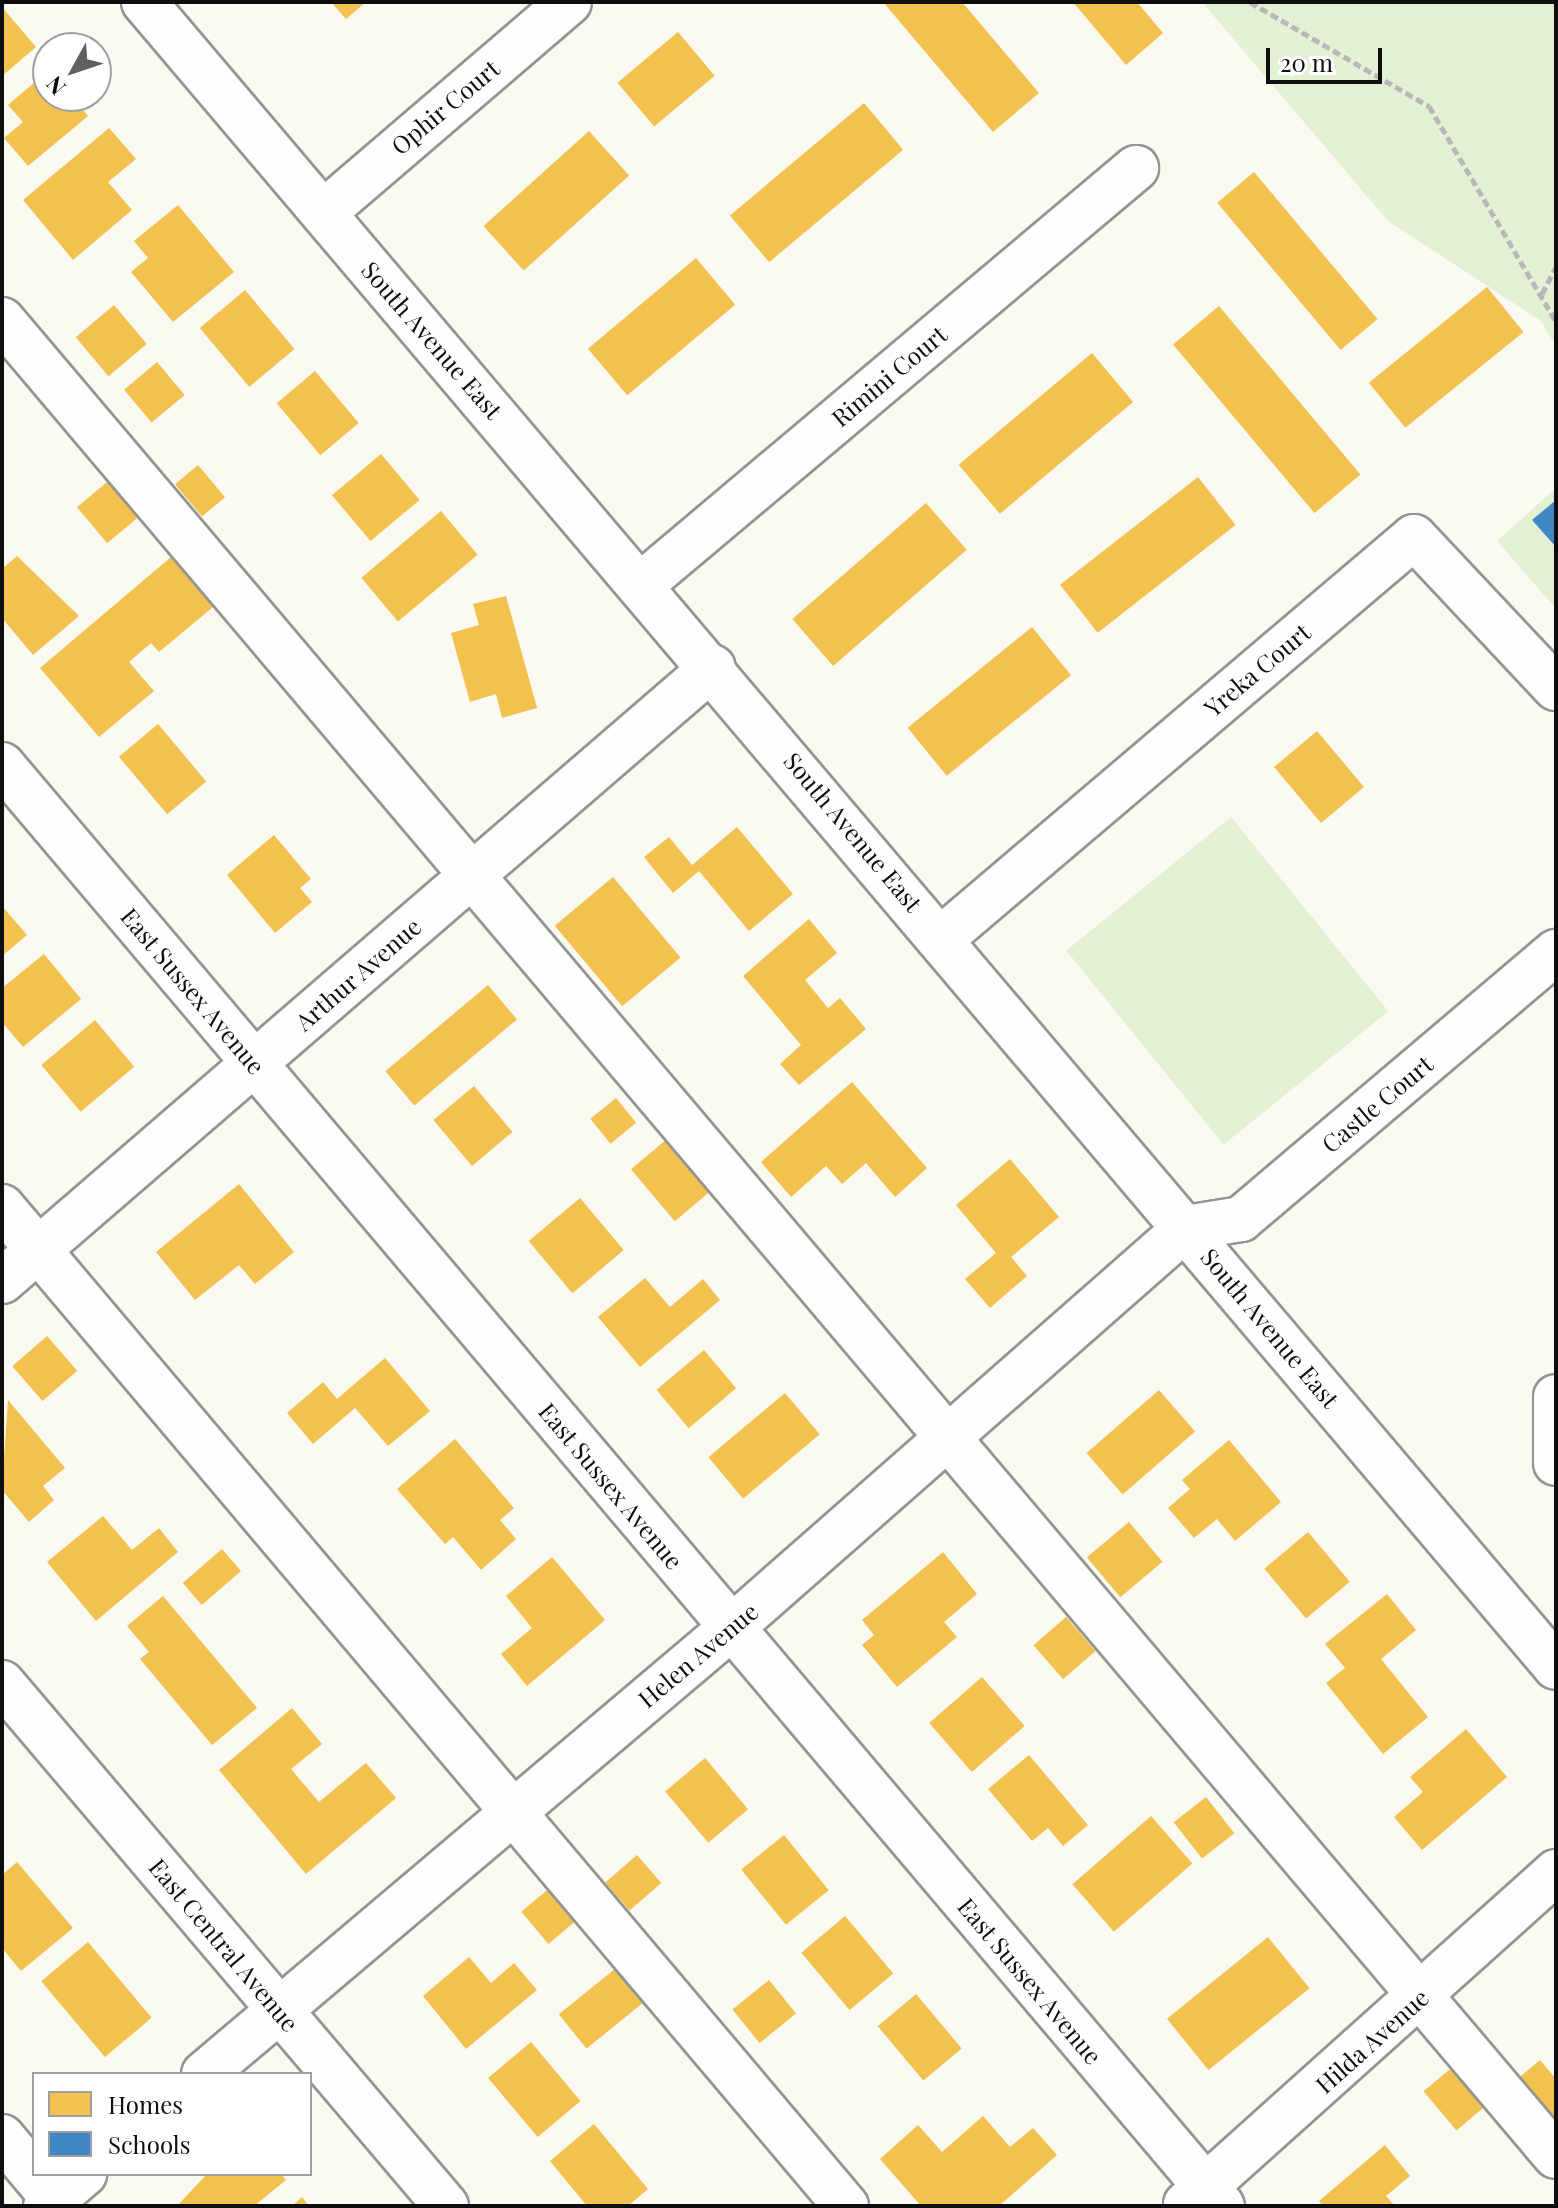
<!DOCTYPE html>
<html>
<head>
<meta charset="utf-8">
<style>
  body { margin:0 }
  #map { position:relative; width:1558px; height:2208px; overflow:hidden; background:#faf9f2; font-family:"Playfair Display",serif }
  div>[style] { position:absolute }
  .green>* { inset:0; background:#e4f0d3; transform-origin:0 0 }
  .homes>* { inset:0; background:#f2c14e; transform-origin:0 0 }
  .schools>* { inset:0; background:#3f88c5 }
  .path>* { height:5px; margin-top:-2.5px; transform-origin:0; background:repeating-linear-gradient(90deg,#b8b8b6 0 8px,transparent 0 12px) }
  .roads { filter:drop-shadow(2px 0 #949491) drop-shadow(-2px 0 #949491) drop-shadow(0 2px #949491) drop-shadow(0 -2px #949491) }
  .minor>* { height:44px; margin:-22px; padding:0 22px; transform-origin:22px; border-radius:22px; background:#fefefd }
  span { translate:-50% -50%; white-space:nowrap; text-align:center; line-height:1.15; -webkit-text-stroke:8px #fff; paint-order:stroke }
  .street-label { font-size:24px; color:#0e0e0e }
  .frame { position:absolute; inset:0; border:4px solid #0e0e0e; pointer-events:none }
  .legend { position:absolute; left:32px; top:2072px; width:280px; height:104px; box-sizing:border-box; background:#fff; border:2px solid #9f9f9f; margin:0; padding:10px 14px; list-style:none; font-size:24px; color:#0e0e0e }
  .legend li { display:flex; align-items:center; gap:16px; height:40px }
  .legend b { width:40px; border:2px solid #9f9f9f }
  .north { position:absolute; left:32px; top:32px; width:80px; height:80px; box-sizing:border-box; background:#fff; border:2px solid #9f9f9f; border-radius:50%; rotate:230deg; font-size:22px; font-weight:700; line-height:32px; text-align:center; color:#0e0e0e }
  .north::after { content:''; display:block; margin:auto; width:28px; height:36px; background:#61605e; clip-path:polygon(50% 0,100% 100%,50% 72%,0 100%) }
  .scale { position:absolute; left:1266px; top:48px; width:116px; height:36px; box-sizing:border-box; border:4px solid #0e0e0e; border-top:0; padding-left:10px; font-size:24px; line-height:28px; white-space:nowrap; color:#0e0e0e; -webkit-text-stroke:6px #fff; paint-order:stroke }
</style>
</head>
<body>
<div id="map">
  <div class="green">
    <i style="clip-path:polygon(1202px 2px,1556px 2px,1556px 347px,1541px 321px,1388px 221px)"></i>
    <i style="clip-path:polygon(1556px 488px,1556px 609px,1497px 541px)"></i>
    <i style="left:1231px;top:817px;width:250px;height:212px;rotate:51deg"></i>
  </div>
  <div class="homes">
    <i style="clip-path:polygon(331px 2px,366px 2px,346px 19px)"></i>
    <i style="clip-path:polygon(883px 2px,962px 2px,1039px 93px,993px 132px)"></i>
    <i style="clip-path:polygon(1073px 2px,1137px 2px,1163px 33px,1126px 65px)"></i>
    <i style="clip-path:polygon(2px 7px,36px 47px,2px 76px)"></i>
    <i style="left:678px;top:32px;width:57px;height:79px;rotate:50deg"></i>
    <i style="clip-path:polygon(48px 71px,48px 96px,72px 96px,88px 116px,28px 166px,4px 138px,23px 122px,8px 105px)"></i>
    <i style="left:864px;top:103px;width:61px;height:175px;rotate:50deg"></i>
    <i style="clip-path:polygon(109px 128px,136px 159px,108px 182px,132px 210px,73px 260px,23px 200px)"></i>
    <i style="left:589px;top:131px;width:60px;height:142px;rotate:48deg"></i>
    <i style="left:1254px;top:172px;width:192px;height:48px;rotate:50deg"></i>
    <i style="clip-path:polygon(178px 205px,234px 272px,173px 322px,131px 272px,148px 258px,134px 241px)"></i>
    <i style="left:696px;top:258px;width:61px;height:141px;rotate:50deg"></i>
    <i style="left:1487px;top:287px;width:58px;height:152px;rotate:51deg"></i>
    <i style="left:245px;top:290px;width:77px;height:59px;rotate:50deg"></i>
    <i style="left:114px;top:305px;width:51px;height:50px;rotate:50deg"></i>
    <i style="left:1219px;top:306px;width:220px;height:60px;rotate:50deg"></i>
    <i style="left:1092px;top:353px;width:64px;height:174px;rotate:50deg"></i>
    <i style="left:157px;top:362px;width:43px;height:43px;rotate:50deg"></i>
    <i style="left:315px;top:371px;width:68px;height:50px;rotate:50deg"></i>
    <i style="left:381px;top:454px;width:60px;height:64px;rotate:50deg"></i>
    <i style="left:198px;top:465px;width:42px;height:30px;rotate:50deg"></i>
    <i style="left:113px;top:477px;width:47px;height:47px;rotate:50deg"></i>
    <i style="left:1198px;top:477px;width:61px;height:175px;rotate:52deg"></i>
    <i style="left:926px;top:503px;width:62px;height:177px;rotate:49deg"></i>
    <i style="left:441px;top:511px;width:57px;height:104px;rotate:50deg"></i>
    <i style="clip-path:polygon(177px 552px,219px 602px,159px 652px,151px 643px,129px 662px,154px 691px,99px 737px,40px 668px)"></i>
    <i style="clip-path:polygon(17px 556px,79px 616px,33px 655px,2px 618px,2px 569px)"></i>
    <i style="clip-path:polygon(506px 596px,537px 708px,502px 718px,496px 694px,470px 702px,451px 633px,479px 625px,473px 604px)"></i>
    <i style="left:1032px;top:627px;width:62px;height:160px;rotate:51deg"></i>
    <i style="left:158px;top:724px;width:75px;height:51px;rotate:50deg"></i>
    <i style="left:1317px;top:731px;width:73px;height:56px;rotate:50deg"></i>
    <i style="clip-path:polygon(737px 827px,793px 894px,749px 931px,699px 871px,673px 893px,644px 857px,669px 837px,692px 865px)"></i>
    <i style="clip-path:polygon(274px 835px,311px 879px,300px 888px,312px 902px,275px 933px,227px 875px)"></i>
    <i style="left:613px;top:877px;width:105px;height:76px;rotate:50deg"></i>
    <i style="clip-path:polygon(2px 906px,27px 935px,2px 956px)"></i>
    <i style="clip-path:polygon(809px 919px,837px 953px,805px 980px,828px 1008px,840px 998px,866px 1029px,799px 1085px,780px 1064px,801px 1045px,743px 976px)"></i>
    <i style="clip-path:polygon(44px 954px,81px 999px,23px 1047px,2px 1022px,2px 988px)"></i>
    <i style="left:488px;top:985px;width:45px;height:134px;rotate:50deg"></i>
    <i style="left:95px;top:1020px;width:61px;height:70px;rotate:50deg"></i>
    <i style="clip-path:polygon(852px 1082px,927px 1168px,895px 1197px,866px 1163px,842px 1184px,826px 1166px,791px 1197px,761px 1162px)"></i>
    <i style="left:474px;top:1086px;width:60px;height:53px;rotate:50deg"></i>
    <i style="left:616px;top:1098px;width:32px;height:33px;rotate:51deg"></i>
    <i style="left:667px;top:1139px;width:68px;height:47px;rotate:50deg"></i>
    <i style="clip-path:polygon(1010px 1159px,1059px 1217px,1011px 1257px,1027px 1276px,990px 1308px,965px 1279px,996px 1253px,956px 1205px)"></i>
    <i style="clip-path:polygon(239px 1184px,294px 1252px,255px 1284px,239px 1265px,195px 1300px,156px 1252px)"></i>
    <i style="left:580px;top:1198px;width:68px;height:67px;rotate:50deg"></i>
    <i style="clip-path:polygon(645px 1278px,670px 1307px,703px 1279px,720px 1300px,640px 1367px,598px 1317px)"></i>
    <i style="left:47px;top:1336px;width:46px;height:46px;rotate:49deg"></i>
    <i style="left:704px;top:1350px;width:50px;height:62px;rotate:50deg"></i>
    <i style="clip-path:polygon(385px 1358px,430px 1411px,388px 1446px,355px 1408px,313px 1444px,287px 1413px,323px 1382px,337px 1399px)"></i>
    <i style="left:1159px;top:1390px;width:55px;height:96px;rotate:49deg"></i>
    <i style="left:785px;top:1393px;width:54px;height:100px;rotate:50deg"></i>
    <i style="clip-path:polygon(8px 1400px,65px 1468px,43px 1486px,54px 1500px,29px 1522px,2px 1490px)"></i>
    <i style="clip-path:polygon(455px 1439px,514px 1508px,500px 1520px,516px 1539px,481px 1570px,453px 1537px,445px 1544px,397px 1489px)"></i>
    <i style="clip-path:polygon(1229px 1440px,1281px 1502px,1235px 1541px,1217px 1519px,1194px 1538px,1168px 1508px,1190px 1489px,1182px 1480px)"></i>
    <i style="clip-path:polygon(103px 1516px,132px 1550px,159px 1528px,178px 1552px,96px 1621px,47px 1562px)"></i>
    <i style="left:1129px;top:1522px;width:52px;height:55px;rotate:50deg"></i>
    <i style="left:1308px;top:1532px;width:65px;height:57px;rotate:50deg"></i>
    <i style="left:222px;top:1549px;width:29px;height:52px;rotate:49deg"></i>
    <i style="clip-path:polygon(943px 1552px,977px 1594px,944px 1622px,957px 1637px,897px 1687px,862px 1645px,874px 1635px,862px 1620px)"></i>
    <i style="clip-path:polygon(552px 1557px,605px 1620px,527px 1686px,501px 1654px,532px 1628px,506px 1596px)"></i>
    <i style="clip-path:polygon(1387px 1594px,1416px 1630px,1381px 1659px,1428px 1717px,1383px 1754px,1326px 1683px,1345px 1668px,1325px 1644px)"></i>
    <i style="clip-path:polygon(163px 1596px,257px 1708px,212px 1745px,140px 1659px,149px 1652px,127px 1626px)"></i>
    <i style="left:1066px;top:1617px;width:45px;height:43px;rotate:49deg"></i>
    <i style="left:982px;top:1677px;width:65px;height:70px;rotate:49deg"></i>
    <i style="clip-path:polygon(292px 1708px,322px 1744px,291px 1769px,319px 1802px,366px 1763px,396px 1798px,306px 1874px,219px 1770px)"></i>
    <i style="clip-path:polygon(1466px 1729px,1507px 1777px,1422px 1850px,1394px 1817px,1423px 1792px,1410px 1777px)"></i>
    <i style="clip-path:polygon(1029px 1755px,1088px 1825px,1063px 1846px,1048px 1828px,1032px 1841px,988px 1789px)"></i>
    <i style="left:705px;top:1758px;width:67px;height:52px;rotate:50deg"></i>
    <i style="left:1206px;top:1797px;width:46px;height:41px;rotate:52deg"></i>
    <i style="left:1151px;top:1816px;width:63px;height:104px;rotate:49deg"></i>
    <i style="left:784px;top:1835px;width:71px;height:55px;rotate:51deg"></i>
    <i style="left:637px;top:1855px;width:37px;height:42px;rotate:49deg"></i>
    <i style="clip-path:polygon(17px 1862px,73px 1928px,21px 1971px,2px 1948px,2px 1875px)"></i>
    <i style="left:552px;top:1886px;width:42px;height:40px;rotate:50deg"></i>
    <i style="left:845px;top:1916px;width:75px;height:57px;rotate:50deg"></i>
    <i style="left:1268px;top:1937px;width:66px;height:130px;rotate:51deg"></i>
    <i style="left:88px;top:1942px;width:99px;height:61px;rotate:50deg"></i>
    <i style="clip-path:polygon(469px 1957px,491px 1983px,514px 1963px,537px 1990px,466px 2049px,423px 1996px)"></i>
    <i style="left:621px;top:1964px;width:44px;height:80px;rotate:51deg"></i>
    <i style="left:769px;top:1980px;width:43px;height:47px;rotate:51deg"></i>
    <i style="left:916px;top:1994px;width:71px;height:50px;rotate:50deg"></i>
    <i style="left:531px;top:2042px;width:77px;height:56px;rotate:50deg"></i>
    <i style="clip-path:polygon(1540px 2060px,1556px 2079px,1556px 2113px,1548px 2120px,1515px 2081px)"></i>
    <i style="left:1455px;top:2065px;width:51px;height:41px;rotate:50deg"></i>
    <i style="clip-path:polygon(983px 2116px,1010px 2147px,1033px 2128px,1057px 2155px,999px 2206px,921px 2206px,880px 2159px,918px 2125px,942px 2152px)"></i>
    <i style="clip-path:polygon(594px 2124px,648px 2189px,628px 2206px,587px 2206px,550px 2161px)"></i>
    <i style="clip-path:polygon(1385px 2145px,1410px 2176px,1386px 2196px,1395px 2206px,1323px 2206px,1319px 2201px)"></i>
    <i style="clip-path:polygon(207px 2174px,281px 2174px,286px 2180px,254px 2206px,177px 2206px)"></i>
    <i style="clip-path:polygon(302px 2197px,309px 2206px,292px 2206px)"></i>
  </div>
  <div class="schools">
    <i style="clip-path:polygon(1556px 500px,1556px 547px,1532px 520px)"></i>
  </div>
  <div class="path">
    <i style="left:1250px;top:2px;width:207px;rotate:30.2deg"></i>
    <i style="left:1429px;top:106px;width:251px;rotate:59.5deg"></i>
    <i style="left:1542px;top:294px;width:30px;rotate:-63deg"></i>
  </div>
  <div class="roads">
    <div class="minor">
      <i style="left:144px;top:2px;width:2183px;rotate:49.7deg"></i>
      <i style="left:323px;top:213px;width:324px;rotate:-40.6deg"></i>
      <i style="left:2px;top:320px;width:2405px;rotate:49.76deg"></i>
      <i style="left:642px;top:584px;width:646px;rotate:-40.1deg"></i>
      <i style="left:2px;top:765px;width:1888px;rotate:49.75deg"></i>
      <i style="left:942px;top:938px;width:619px;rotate:-40.35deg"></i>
      <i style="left:1414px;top:537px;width:207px;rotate:46.8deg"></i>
      <i style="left:2px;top:1207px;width:1308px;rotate:49.81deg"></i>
      <i style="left:2px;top:1281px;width:939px;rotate:-40.81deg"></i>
      <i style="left:1556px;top:1397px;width:66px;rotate:90deg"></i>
      <i style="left:2px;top:1683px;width:686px;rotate:49.67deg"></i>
      <i style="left:204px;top:2074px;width:690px;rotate:-40.24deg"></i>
      <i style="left:731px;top:1628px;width:606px;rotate:-41.32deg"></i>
      <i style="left:1186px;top:1228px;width:56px;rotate:-9.3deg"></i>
      <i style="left:1241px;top:1219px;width:413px;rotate:-40.3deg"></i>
      <i style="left:2px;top:2137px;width:90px;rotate:50deg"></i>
      <i style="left:1186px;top:2204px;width:497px;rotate:-41.9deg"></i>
      <i style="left:46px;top:2206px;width:50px;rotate:-40.1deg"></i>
    </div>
  </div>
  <div class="street-label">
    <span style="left:445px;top:107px;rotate:-40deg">Ophir Court</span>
    <span style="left:432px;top:340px;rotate:49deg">South Avenue East</span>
    <span style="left:889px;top:376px;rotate:-40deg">Rimini Court</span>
    <span style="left:1257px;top:670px;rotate:-40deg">Yreka Court</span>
    <span style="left:853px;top:832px;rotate:50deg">South Avenue East</span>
    <span style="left:358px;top:974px;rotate:-41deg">Arthur Avenue</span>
    <span style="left:193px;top:991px;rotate:50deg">East Sussex Avenue</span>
    <span style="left:1377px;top:1104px;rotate:-40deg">Castle Court</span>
    <span style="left:1270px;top:1328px;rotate:50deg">South Avenue East</span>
    <span style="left:611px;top:1486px;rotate:50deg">East Sussex Avenue</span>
    <span style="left:698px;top:1655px;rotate:-40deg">Helen Avenue</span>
    <span style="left:224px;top:1945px;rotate:50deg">East Central Avenue</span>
    <span style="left:1030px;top:1981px;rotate:50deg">East Sussex Avenue</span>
    <span style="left:1372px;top:2041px;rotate:-42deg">Hilda Avenue</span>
  </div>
  <div class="frame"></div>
  <ul class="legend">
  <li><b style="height:22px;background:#f2c14e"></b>Homes</li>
  <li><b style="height:22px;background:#3f88c5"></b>Schools</li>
  </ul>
  <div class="north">N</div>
  <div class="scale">20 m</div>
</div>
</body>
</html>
